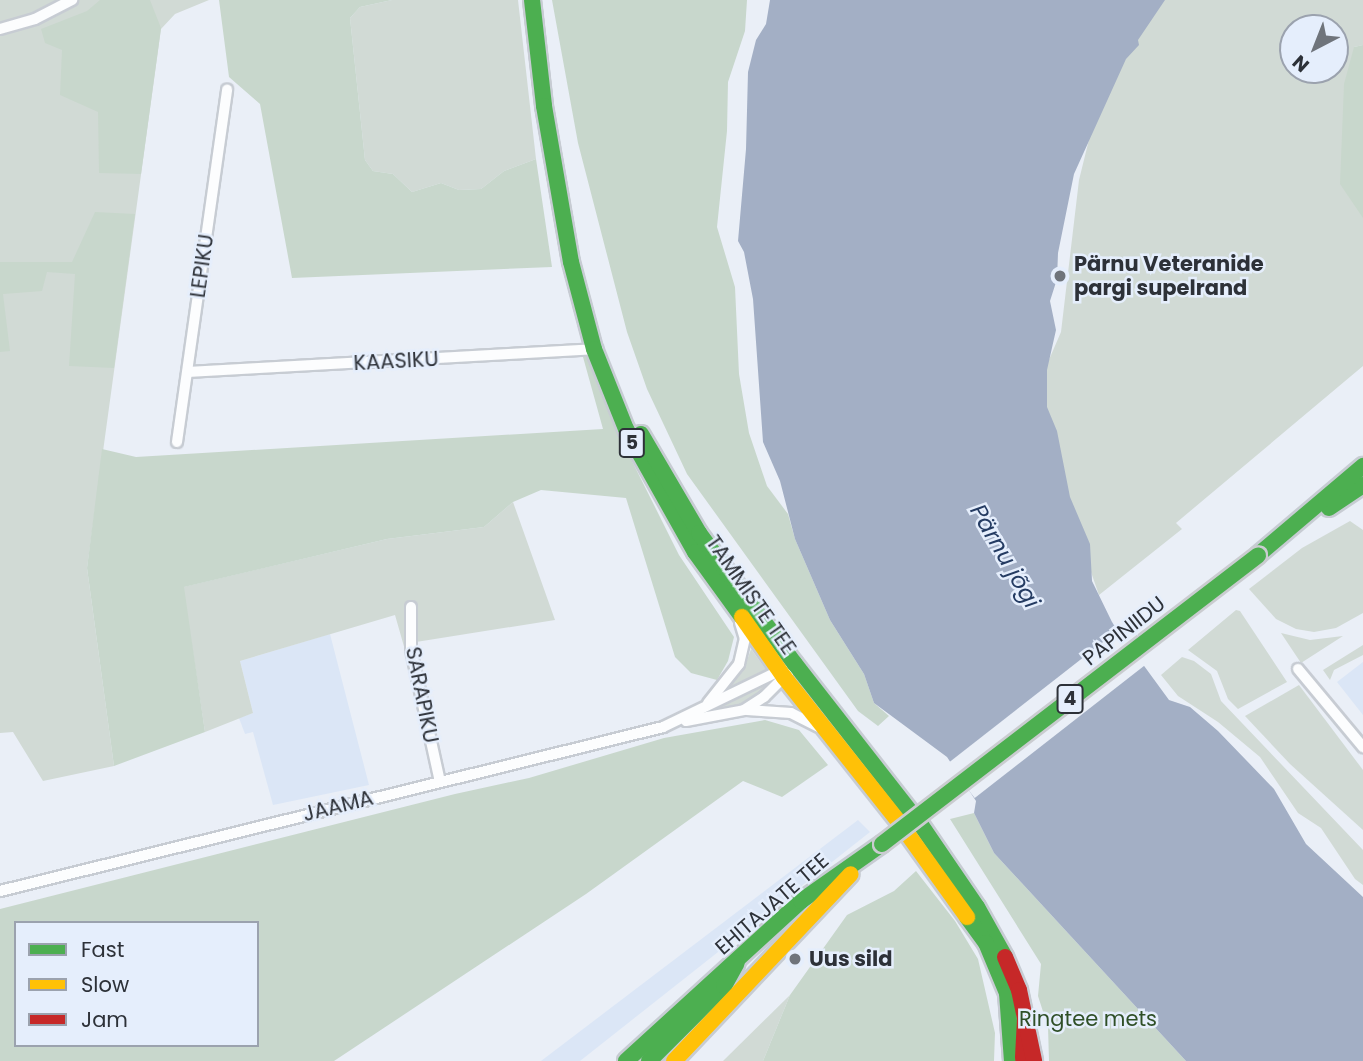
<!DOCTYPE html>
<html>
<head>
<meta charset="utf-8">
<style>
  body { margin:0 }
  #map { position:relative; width:1363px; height:1061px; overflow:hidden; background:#eaeff7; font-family:Poppins,sans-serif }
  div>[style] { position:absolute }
  .built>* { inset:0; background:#dbe6f6 }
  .green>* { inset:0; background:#d1dad5 }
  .forest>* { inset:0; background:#c8d7cc }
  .water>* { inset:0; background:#a3afc5 }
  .pier>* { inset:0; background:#eaeff7; transform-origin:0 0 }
  .roads { filter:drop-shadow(2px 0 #c7ccd3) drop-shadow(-2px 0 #c7ccd3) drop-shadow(0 2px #c7ccd3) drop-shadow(0 -2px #c7ccd3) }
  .street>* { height:10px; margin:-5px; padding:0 5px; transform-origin:5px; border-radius:5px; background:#fcfdfe }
  .fast>* { height:16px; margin:-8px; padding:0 8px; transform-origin:8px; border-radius:8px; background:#4caf50 }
  .slow>* { height:16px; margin:-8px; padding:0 8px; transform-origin:8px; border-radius:8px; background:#ffc107 }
  .jam>* { height:16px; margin:-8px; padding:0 8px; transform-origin:8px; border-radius:8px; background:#c62828 }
  .bridges { filter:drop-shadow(2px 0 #caccd0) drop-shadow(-2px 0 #caccd0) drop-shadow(0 2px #caccd0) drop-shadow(0 -2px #caccd0) }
  .fast-bridge>* { height:16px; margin:-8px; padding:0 8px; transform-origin:8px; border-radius:8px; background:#4caf50 }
  .dots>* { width:19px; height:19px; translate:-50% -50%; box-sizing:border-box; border:4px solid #e5eefc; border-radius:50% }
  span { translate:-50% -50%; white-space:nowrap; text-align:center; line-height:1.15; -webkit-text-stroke:5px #e5eefc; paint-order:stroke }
  .shield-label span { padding:2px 5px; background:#e5eefc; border:2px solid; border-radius:5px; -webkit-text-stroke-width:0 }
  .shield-label { font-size:19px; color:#2d3138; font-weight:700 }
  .poi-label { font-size:21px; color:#2d3138; font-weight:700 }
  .left { translate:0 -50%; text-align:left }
  .street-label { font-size:21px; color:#2d3138 }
  .park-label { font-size:21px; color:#2f4f27 }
  .water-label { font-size:23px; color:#243b62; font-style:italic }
  .legend { position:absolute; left:14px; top:921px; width:245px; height:126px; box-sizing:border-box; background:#e5eefc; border:2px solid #9ba2ae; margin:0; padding:9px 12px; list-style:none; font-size:21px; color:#2d3138 }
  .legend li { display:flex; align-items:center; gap:14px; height:35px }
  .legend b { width:35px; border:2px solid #9ba2ae }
  .north { position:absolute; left:1279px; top:14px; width:70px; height:70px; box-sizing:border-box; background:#e5eefc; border:2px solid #9ba2ae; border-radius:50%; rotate:222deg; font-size:19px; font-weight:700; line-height:28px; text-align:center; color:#2d3138 }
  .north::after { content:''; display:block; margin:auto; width:24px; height:32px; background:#6f747b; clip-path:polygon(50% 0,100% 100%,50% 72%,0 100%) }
</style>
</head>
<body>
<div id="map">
  <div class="built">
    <i style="clip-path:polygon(330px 634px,369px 785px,273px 805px,253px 732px,245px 734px,239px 718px,253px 713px,240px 661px)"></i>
    <i style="clip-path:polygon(1363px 662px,1363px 715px,1337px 682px)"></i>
    <i style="clip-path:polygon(858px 820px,870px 832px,580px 1061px,541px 1061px)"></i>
  </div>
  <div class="green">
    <i style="clip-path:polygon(0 0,209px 0,175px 14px,161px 29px,87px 568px,114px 766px,43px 781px,13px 732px,0 733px)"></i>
    <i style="clip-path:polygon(392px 0,518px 0,536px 159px,504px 171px,481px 189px,459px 190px,441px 183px,412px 192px,393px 174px,373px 171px,365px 160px,350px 18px,360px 7px)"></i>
    <i style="clip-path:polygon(evenodd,1157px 0,1363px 0,1363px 45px,1354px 47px,1363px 218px,1363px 366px,1176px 523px,1182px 529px,1099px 595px,1077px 532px,1038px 385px,1061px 332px,1079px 180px,1100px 95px,1157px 0,1293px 28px,1335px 28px,1335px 70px,1293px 70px,1293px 28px)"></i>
    <i style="clip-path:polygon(513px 502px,555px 620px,416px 642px,405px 650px,395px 615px,240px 661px,253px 713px,205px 732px,183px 587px,387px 539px,484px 527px)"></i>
    <i style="clip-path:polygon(1350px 521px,1363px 530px,1363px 613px,1336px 628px,1314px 632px,1296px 629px,1276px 619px,1249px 589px,1302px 548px)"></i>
    <i style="clip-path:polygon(1236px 610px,1240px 611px,1287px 682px,1238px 709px,1228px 699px,1217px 671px,1188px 650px)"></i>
    <i style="clip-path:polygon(1281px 633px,1310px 640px,1343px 636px,1301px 663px)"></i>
    <i style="clip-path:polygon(1363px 645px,1363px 655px,1334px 670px,1330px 680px,1323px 670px)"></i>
    <i style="clip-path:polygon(751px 649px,767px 671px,724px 692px,744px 669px)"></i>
    <i style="clip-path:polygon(1182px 657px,1194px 661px,1211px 674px,1221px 701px,1363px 850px,1363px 885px,1355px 879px,1321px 828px,1298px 813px,1260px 757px,1218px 722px,1178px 696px,1161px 675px)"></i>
    <i style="clip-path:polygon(774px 679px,747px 702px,711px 712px,714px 708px)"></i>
    <i style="clip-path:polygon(1299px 685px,1363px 770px,1363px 830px,1290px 764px,1245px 716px)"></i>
    <i style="clip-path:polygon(790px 995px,763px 1061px,723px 1061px)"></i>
  </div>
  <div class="forest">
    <i style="clip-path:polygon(100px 0,150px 0,161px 28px,141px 174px,99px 173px,98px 112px,60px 95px,62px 50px,45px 43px,41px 29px,87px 11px)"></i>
    <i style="clip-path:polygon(219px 0,392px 0,360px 7px,350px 18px,365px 160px,373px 171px,393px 174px,412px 192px,441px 183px,459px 190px,481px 189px,504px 171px,536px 159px,552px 267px,292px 278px,260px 104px,229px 77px)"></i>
    <i style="clip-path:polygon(552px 0,747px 0,745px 31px,728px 82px,727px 131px,717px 227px,735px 287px,739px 374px,749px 433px,767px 486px,788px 514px,795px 539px,830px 620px,864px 674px,874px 703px,889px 716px,878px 726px,858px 711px,687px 474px,647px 389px,627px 332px,578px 143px)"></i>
    <i style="clip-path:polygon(1363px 45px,1363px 218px,1340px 184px,1344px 84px,1354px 47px)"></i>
    <i style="clip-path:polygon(95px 212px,135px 214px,114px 368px,69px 366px,75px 274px,47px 272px,42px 291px,3px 294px,10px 351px,0 352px,0 262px,72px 262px)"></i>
    <i style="clip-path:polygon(590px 356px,623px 443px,679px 555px,734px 637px,728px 661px,717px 680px,691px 673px,675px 657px,626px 498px,541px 490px,513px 502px,484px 527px,387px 539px,184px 587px,205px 732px,114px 766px,87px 568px,102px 449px,136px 457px,603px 429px,583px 357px)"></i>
    <i style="clip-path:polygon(evenodd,765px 720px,799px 730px,828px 765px,782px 797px,743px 781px,586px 894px,334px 1061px,0 1061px,0 909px,455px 794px,529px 778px,664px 738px,765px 720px,16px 923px,257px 923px,257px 1045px,16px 1045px,16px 923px)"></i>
    <i style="clip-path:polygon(974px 813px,994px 853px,1186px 1061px,1049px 1061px,1048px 1027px,1038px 996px,1041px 964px,950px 819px)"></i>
    <i style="clip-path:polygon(916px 871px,955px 921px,978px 959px,995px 1033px,994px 1061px,763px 1061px,790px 995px,847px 915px,894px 891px)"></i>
  </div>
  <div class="water">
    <i style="clip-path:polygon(770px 0,1165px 0,1138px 40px,1139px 45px,1126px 59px,1074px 174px,1058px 253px,1057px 279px,1050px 301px,1056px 330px,1047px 370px,1047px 407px,1057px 431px,1070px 497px,1090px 544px,1092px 581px,1112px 622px,1169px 700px,1190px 707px,1218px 731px,1274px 789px,1306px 844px,1363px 897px,1363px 1061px,1186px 1061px,994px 853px,974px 813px,976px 801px,947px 757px,874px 703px,864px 674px,830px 620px,795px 539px,780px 481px,763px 442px,753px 299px,744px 252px,738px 241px,746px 149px,748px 72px,756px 40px,766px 24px)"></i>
  </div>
  <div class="pier">
    <i style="left:1121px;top:628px;width:44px;height:220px;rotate:52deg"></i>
  </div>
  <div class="roads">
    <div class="street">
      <i style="left:0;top:29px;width:36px;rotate:-16deg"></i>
      <i style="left:35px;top:19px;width:42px;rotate:-27.2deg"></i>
      <i style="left:188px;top:372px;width:410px;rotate:-3.2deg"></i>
      <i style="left:177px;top:442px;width:356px;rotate:-81.9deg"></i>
      <i style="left:411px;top:607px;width:43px;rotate:90deg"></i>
      <i style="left:411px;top:650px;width:135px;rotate:77.6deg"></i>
      <i style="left:1298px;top:669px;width:102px;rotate:50.2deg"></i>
      <i style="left:708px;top:703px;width:50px;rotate:-51.5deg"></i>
      <i style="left:739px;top:664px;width:26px;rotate:-77deg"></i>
      <i style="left:745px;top:639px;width:17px;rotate:-107deg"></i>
      <i style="left:747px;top:710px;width:44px;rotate:3.9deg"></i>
      <i style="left:791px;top:713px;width:30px;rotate:27deg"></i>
      <i style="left:686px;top:721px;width:59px;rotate:-10.7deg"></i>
      <i style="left:744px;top:710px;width:24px;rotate:-33deg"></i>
      <i style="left:764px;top:697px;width:34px;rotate:-45deg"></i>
      <i style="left:0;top:891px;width:683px;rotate:-13.89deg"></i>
      <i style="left:663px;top:727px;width:133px;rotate:-25.8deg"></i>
    </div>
    <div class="fast">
      <i style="left:532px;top:0;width:107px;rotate:83.5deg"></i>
      <i style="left:544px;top:106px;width:158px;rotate:80.2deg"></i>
      <i style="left:571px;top:262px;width:90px;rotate:75.2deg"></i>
      <i style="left:594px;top:349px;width:86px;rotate:68.2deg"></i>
      <i style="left:626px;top:429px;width:141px;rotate:60.7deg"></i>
      <i style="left:695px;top:552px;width:80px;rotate:54.1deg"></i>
      <i style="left:641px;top:434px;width:115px;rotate:59.6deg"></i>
      <i style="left:699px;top:533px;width:162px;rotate:53.8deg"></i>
      <i style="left:795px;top:664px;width:204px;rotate:52deg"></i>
      <i style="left:921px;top:825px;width:99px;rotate:55.7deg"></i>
      <i style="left:977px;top:907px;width:57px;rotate:60.8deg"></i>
      <i style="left:1329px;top:508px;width:41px;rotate:-34.1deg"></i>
      <i style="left:1258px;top:555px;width:138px;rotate:-40.3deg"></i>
      <i style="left:967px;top:917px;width:32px;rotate:54deg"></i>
      <i style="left:986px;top:943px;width:54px;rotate:67.2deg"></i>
      <i style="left:1007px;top:993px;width:68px;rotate:85.8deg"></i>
      <i style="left:626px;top:1061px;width:237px;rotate:-42.4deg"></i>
      <i style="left:801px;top:901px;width:99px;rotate:-35.1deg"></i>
      <i style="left:649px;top:1061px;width:106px;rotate:-45deg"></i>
      <i style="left:724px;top:986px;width:26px;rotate:-61deg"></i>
    </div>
    <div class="slow">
      <i style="left:742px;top:617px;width:73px;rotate:55deg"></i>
      <i style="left:784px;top:677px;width:185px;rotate:51.6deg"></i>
      <i style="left:899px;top:822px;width:117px;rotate:54.4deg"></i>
      <i style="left:674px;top:1061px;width:257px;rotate:-46.6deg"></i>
    </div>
    <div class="jam">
      <i style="left:1005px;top:957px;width:36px;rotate:67deg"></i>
      <i style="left:1019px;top:990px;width:30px;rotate:78deg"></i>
      <i style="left:1025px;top:1019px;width:39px;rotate:93deg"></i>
      <i style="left:1028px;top:1032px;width:30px;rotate:78deg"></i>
    </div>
  </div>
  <div class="bridges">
    <div class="fast-bridge">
      <i style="left:882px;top:844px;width:474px;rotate:-37.5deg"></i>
    </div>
  </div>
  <div class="dots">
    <i style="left:1060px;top:276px;background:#6f747b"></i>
    <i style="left:795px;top:959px;background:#6f747b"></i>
  </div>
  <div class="shield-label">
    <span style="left:632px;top:443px">5</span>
    <span style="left:1070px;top:699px">4</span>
  </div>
  <div class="poi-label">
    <span class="left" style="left:1074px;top:276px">Pärnu Veteranide<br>pargi supelrand</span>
    <span class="left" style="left:809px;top:959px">Uus sild</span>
  </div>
  <div class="street-label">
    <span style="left:202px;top:266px;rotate:-82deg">LEPIKU</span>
    <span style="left:396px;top:361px;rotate:-3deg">KAASIKU</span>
    <span style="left:751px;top:595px;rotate:55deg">TAMMISTE TEE</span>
    <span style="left:1124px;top:631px;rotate:-38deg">PAPINIIDU</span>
    <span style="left:422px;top:695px;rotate:79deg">SARAPIKU</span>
    <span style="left:338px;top:806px;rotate:-14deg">JAAMA</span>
    <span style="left:772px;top:904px;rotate:-41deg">EHITAJATE TEE</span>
  </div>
  <div class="park-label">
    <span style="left:1088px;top:1019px">Ringtee mets</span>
  </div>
  <div class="water-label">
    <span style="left:1005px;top:556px;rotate:60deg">Pärnu jõgi</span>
  </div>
  <ul class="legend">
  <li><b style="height:9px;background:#4caf50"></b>Fast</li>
  <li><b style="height:9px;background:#ffc107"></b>Slow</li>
  <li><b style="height:9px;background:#c62828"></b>Jam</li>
  </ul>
  <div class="north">N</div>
</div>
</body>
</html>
